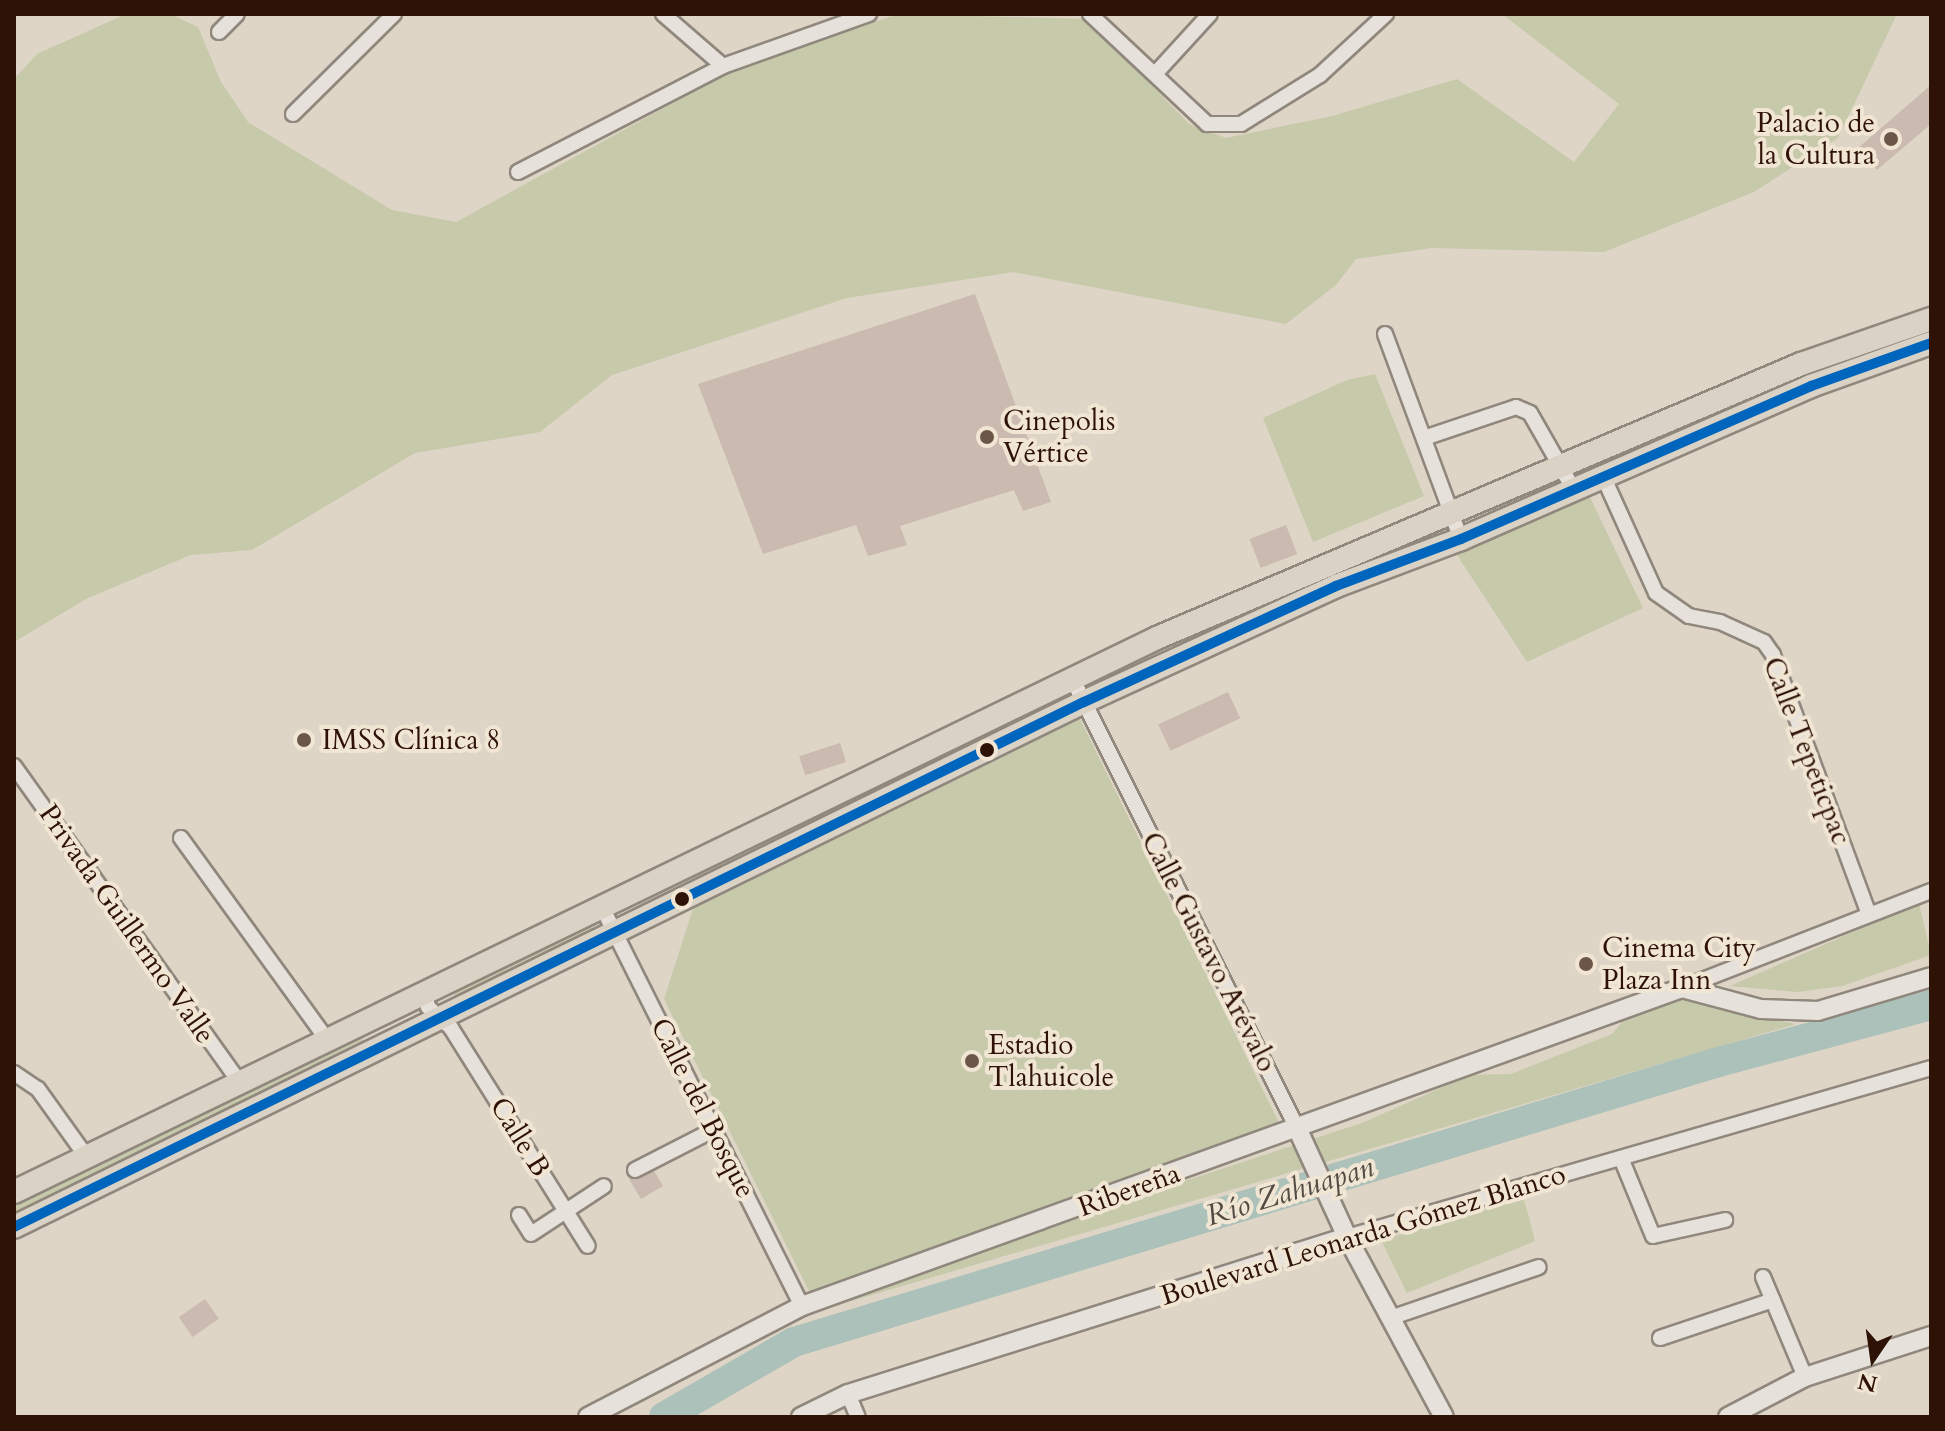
<!DOCTYPE html>
<html>
<head>
<meta charset="utf-8">
<style>
  body { margin:0 }
  #map { position:relative; width:1945px; height:1431px; overflow:hidden; background:#ded5c6; font-family:Cardo,serif }
  div>[style] { position:absolute }
  .green>* { inset:0; background:#c6c9aa }
  .river>* { height:30px; margin:-15px; padding:0 15px; transform-origin:15px; border-radius:15px; background:#acc1b9 }
  .building>* { inset:0; background:#cabab0; transform-origin:0 0 }
  .roads { filter:drop-shadow(2px 0 #90877d) drop-shadow(-2px 0 #90877d) drop-shadow(0 2px #90877d) drop-shadow(0 -2px #90877d) }
  .minor>* { height:14px; margin:-7px; padding:0 7px; transform-origin:7px; border-radius:7px; background:#e6e1da }
  .tertiary>* { height:18px; margin:-9px; padding:0 9px; transform-origin:9px; border-radius:9px; background:#e6e1da }
  .primary>* { height:22px; margin:-11px; padding:0 11px; transform-origin:11px; border-radius:11px; background:#dad2c4 }
  .bus-1>* { height:10px; margin:-5px; padding:0 5px; transform-origin:5px; border-radius:5px; background:#0065bd }
  .dots>* { width:22px; height:22px; translate:-50% -50%; box-sizing:border-box; border:4px solid #f1e5d3; border-radius:50% }
  span { translate:-50% -50%; white-space:nowrap; text-align:center; line-height:1.15; -webkit-text-stroke:8px #f1e5d3; paint-order:stroke }
  .poi-label { font-size:28px; color:#2e1206 }
  .right { translate:-100% -50%; text-align:right }
  .left { translate:0 -50%; text-align:left }
  .street-label { font-size:28px; color:#2e1206 }
  .water-label { font-size:30px; color:#534c43; font-style:italic }
  .frame { position:absolute; inset:0; border:16px solid #2e1206; pointer-events:none }
  .north { position:absolute; left:1833px; top:1319px; width:80px; height:80px; -webkit-text-stroke:6px #f1e5d3; paint-order:stroke; rotate:193deg; font-size:22px; font-weight:700; line-height:32px; text-align:center; color:#2e1206 }
  .north::after { content:''; display:block; margin:auto; width:28px; height:36px; background:#2e1206; clip-path:polygon(50% 0,100% 100%,50% 72%,0 100%) }
</style>
</head>
<body>
<div id="map">
  <div class="green">
    <i style="clip-path:polygon(126px 14px,170px 14px,198px 27px,221px 82px,248px 122px,392px 210px,456px 222px,737px 68px,899px 14px,1087px 19px,1189px 124px,1226px 138px,1332px 116px,1457px 79px,1574px 162px,1619px 104px,1502px 14px,1897px 14px,1838px 138px,1754px 192px,1604px 252px,1432px 248px,1356px 259px,1336px 285px,1286px 324px,1013px 272px,847px 298px,612px 375px,540px 432px,415px 453px,252px 550px,191px 555px,88px 598px,14px 642px,14px 79px,37px 54px)"></i>
    <i style="clip-path:polygon(1796px 369px,1802px 388px,1591px 474px,1581px 466px)"></i>
    <i style="clip-path:polygon(1375px 374px,1424px 496px,1313px 542px,1263px 418px,1347px 380px)"></i>
    <i style="clip-path:polygon(1587px 491px,1643px 608px,1527px 662px,1455px 552px)"></i>
    <i style="clip-path:polygon(1061px 693px,1069px 706px,643px 912px,636px 901px)"></i>
    <i style="clip-path:polygon(1080px 719px,1279px 1123px,810px 1293px,664px 999px,693px 909px)"></i>
    <i style="clip-path:polygon(1919px 903px,1931px 955px,1842px 986px,1798px 992px,1730px 986px)"></i>
    <i style="clip-path:polygon(588px 922px,595px 934px,458px 1003px,450px 988px)"></i>
    <i style="clip-path:polygon(1668px 996px,1796px 1024px,824px 1309px,968px 1252px,1362px 1123px,1470px 1075px,1511px 1074px,1612px 1034px,1628px 1015px)"></i>
    <i style="clip-path:polygon(357px 1030px,367px 1046px,18px 1218px,14px 1211px,14px 1193px)"></i>
    <i style="clip-path:polygon(1524px 1199px,1535px 1241px,1407px 1293px,1381px 1240px)"></i>
  </div>
  <div class="river">
    <i style="left:664px;top:1417px;width:150px;rotate:-30deg"></i>
    <i style="left:794px;top:1342px;width:962px;rotate:-16.85deg"></i>
    <i style="left:1715px;top:1063px;width:224px;rotate:-15deg"></i>
  </div>
  <div class="building">
    <i style="clip-path:polygon(1931px 85px,1931px 124px,1877px 170px,1858px 148px)"></i>
    <i style="clip-path:polygon(975px 294px,1051px 502px,1023px 511px,1014px 490px,900px 526px,907px 545px,868px 556px,856px 525px,763px 554px,698px 384px)"></i>
    <i style="left:1286px;top:525px;width:31px;height:39px;rotate:69deg"></i>
    <i style="left:1228px;top:692px;width:29px;height:77px;rotate:65deg"></i>
    <i style="left:840px;top:743px;width:20px;height:43px;rotate:72deg"></i>
    <i style="clip-path:polygon(654px 1171px,663px 1186px,641px 1199px,629px 1179px)"></i>
    <i style="left:205px;top:1299px;width:24px;height:32px;rotate:55deg"></i>
  </div>
  <div class="roads">
    <div class="minor">
      <i style="left:663px;top:14px;width:79px;rotate:40.9deg"></i>
      <i style="left:1090px;top:14px;width:161px;rotate:43.2deg"></i>
      <i style="left:1207px;top:124px;width:34px"></i>
      <i style="left:1241px;top:124px;width:93px;rotate:-31.8deg"></i>
      <i style="left:1320px;top:75px;width:90px;rotate:-42.7deg"></i>
      <i style="left:219px;top:32px;width:25px;rotate:-45deg"></i>
      <i style="left:1155px;top:74px;width:81px;rotate:-47.5deg"></i>
      <i style="left:293px;top:114px;width:142px;rotate:-44.7deg"></i>
      <i style="left:518px;top:172px;width:231px;rotate:-27.3deg"></i>
      <i style="left:723px;top:66px;width:155px;rotate:-19.6deg"></i>
      <i style="left:1385px;top:334px;width:219px;rotate:69.7deg"></i>
      <i style="left:1424px;top:438px;width:97px;rotate:-18.6deg"></i>
      <i style="left:1516px;top:407px;width:15px;rotate:23deg"></i>
      <i style="left:1530px;top:413px;width:89px;rotate:60.3deg"></i>
      <i style="left:1603px;top:476px;width:128px;rotate:65.6deg"></i>
      <i style="left:1656px;top:593px;width:40px;rotate:34.9deg"></i>
      <i style="left:1689px;top:616px;width:32px;rotate:11deg"></i>
      <i style="left:1720px;top:622px;width:48px;rotate:24.4deg"></i>
      <i style="left:1764px;top:642px;width:16px;rotate:55deg"></i>
      <i style="left:1773px;top:655px;width:276px;rotate:69.7deg"></i>
      <i style="left:1073px;top:680px;width:503px;rotate:63.43deg"></i>
      <i style="left:14px;top:766px;width:389px;rotate:54.5deg"></i>
      <i style="left:181px;top:838px;width:249px;rotate:54.1deg"></i>
      <i style="left:604px;top:911px;width:442px;rotate:63.4deg"></i>
      <i style="left:1682px;top:988px;width:267px;rotate:-21.3deg"></i>
      <i style="left:425px;top:992px;width:15px;rotate:79deg"></i>
      <i style="left:428px;top:1007px;width:31px;rotate:42deg"></i>
      <i style="left:451px;top:1028px;width:257px;rotate:57.9deg"></i>
      <i style="left:14px;top:1073px;width:29px;rotate:34deg"></i>
      <i style="left:38px;top:1089px;width:82px;rotate:54.4deg"></i>
      <i style="left:1621px;top:1158px;width:84px;rotate:67.7deg"></i>
      <i style="left:1653px;top:1236px;width:74px;rotate:-12.5deg"></i>
      <i style="left:635px;top:1170px;width:90px;rotate:-27.1deg"></i>
      <i style="left:519px;top:1215px;width:22px;rotate:58deg"></i>
      <i style="left:531px;top:1234px;width:87px;rotate:-33.3deg"></i>
      <i style="left:1347px;top:1237px;width:608px;rotate:-16.14deg"></i>
      <i style="left:1763px;top:1277px;width:108px;rotate:67.2deg"></i>
      <i style="left:1390px;top:1318px;width:157px;rotate:-18.9deg"></i>
      <i style="left:1660px;top:1338px;width:119px;rotate:-18.6deg"></i>
      <i style="left:848px;top:1394px;width:25px;rotate:67deg"></i>
    </div>
    <div class="tertiary">
      <i style="left:1298px;top:1130px;width:118px;rotate:65.4deg"></i>
      <i style="left:1347px;top:1237px;width:204px;rotate:61.7deg"></i>
      <i style="left:588px;top:1417px;width:241px;rotate:-27.4deg"></i>
      <i style="left:802px;top:1306px;width:936px;rotate:-19.87deg"></i>
      <i style="left:1682px;top:988px;width:82px;rotate:14.9deg"></i>
      <i style="left:1761px;top:1009px;width:57px;rotate:2deg"></i>
      <i style="left:1818px;top:1011px;width:118px;rotate:-16.7deg"></i>
      <i style="left:801px;top:1417px;width:52px;rotate:-26.1deg"></i>
      <i style="left:848px;top:1394px;width:523px;rotate:-17.47deg"></i>
      <i style="left:1728px;top:1417px;width:87px;rotate:-27.5deg"></i>
      <i style="left:1805px;top:1377px;width:133px;rotate:-18deg"></i>
    </div>
    <div class="primary">
      <i style="left:14px;top:1192px;width:1272px;rotate:-25.86deg"></i>
      <i style="left:1159px;top:637px;width:698px;rotate:-23.04deg"></i>
      <i style="left:1801px;top:364px;width:138px;rotate:-19.1deg"></i>
      <i style="left:14px;top:1227px;width:1192px;rotate:-26.14deg"></i>
      <i style="left:1084px;top:702px;width:277px;rotate:-24.7deg"></i>
      <i style="left:1336px;top:586px;width:134px;rotate:-20.6deg"></i>
      <i style="left:1461px;top:539px;width:382px;rotate:-23.6deg"></i>
      <i style="left:1811px;top:386px;width:127px;rotate:-19.7deg"></i>
    </div>
  </div>
  <div class="bus-1">
    <i style="left:14px;top:1227px;width:1192px;rotate:-26.14deg"></i>
    <i style="left:1084px;top:702px;width:277px;rotate:-24.7deg"></i>
    <i style="left:1336px;top:586px;width:134px;rotate:-20.6deg"></i>
    <i style="left:1461px;top:539px;width:382px;rotate:-23.6deg"></i>
    <i style="left:1811px;top:386px;width:127px;rotate:-19.7deg"></i>
  </div>
  <div class="dots">
    <i style="left:1891px;top:139px;background:#6c5649"></i>
    <i style="left:987px;top:437px;background:#6c5649"></i>
    <i style="left:304px;top:740px;background:#6c5649"></i>
    <i style="left:987px;top:750px;background:#2e1206"></i>
    <i style="left:682px;top:899px;background:#2e1206"></i>
    <i style="left:1586px;top:964px;background:#6c5649"></i>
    <i style="left:972px;top:1061px;background:#6c5649"></i>
  </div>
  <div class="poi-label">
    <span class="right" style="left:1875px;top:139px">Palacio de<br>la Cultura</span>
    <span class="left" style="left:1003px;top:437px">Cinepolis<br>Vértice</span>
    <span class="left" style="left:322px;top:740px">IMSS Clínica 8</span>
    <span class="left" style="left:1602px;top:964px">Cinema City<br>Plaza Inn</span>
    <span class="left" style="left:988px;top:1061px">Estadio<br>Tlahuicole</span>
  </div>
  <div class="street-label">
    <span style="left:1807px;top:751px;rotate:69deg">Calle Tepeticpac</span>
    <span style="left:127px;top:924px;rotate:55deg">Privada Guillermo Valle</span>
    <span style="left:1209px;top:952px;rotate:63deg">Calle Gustavo Arévalo</span>
    <span style="left:703px;top:1108px;rotate:63deg">Calle del Bosque</span>
    <span style="left:520px;top:1137px;rotate:58deg">Calle B</span>
    <span style="left:1129px;top:1190px;rotate:-20deg">Ribereña</span>
    <span style="left:1363px;top:1235px;rotate:-17deg">Boulevard Leonarda Gómez Blanco</span>
  </div>
  <div class="water-label">
    <span style="left:1290px;top:1192px;rotate:-17deg">Río Zahuapan</span>
  </div>
  <div class="frame"></div>
  <div class="north">N</div>
</div>
</body>
</html>
